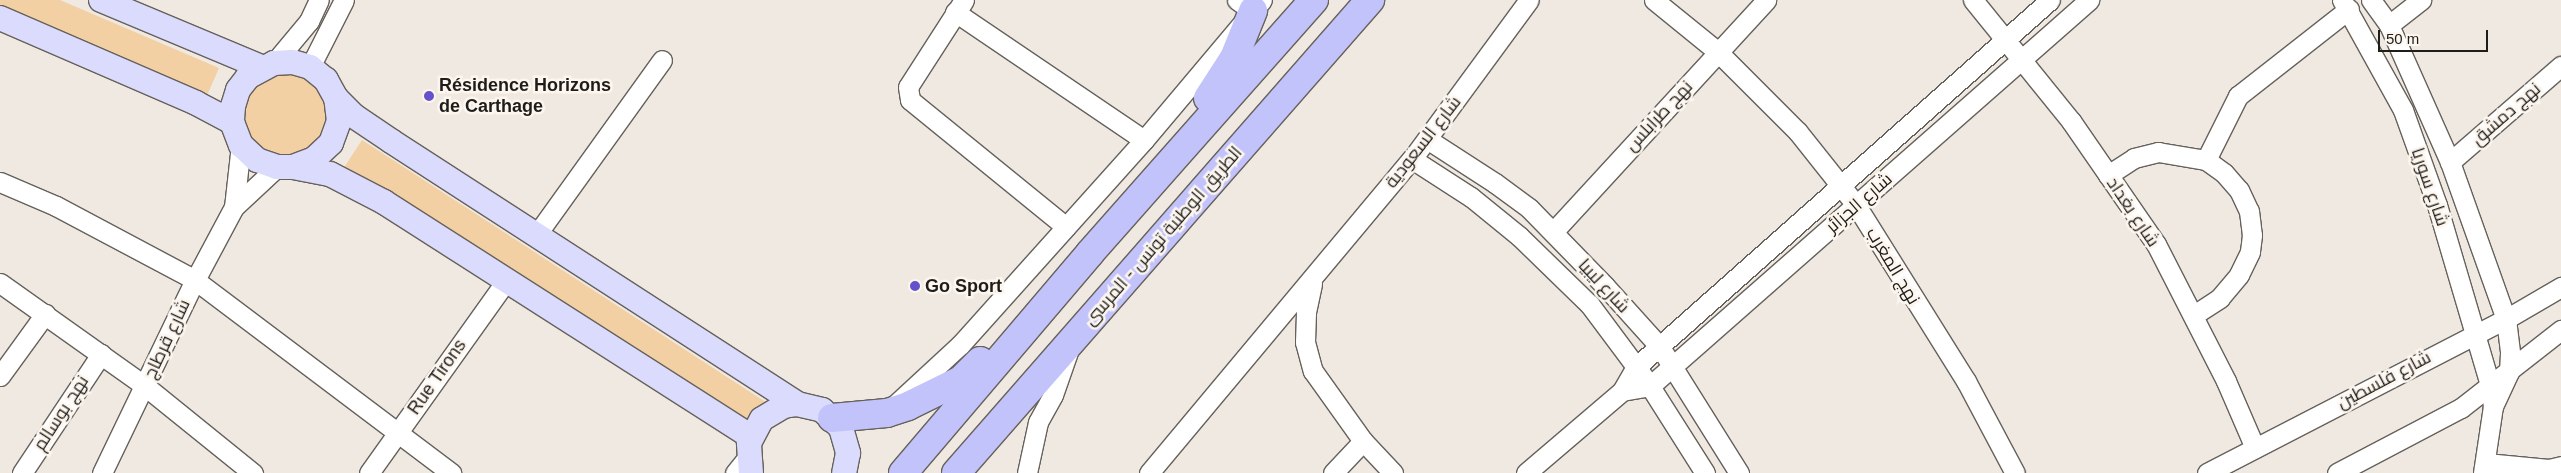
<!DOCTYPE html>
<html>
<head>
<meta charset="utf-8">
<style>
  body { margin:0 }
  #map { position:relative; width:2561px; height:473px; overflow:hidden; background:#efe9e2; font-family:Helvetica,Cairo,sans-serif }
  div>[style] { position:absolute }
  .green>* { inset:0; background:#f3d0a4; transform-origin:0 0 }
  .round { border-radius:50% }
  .roads { filter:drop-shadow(1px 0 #66615b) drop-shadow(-1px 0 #66615b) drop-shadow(0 1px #66615b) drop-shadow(0 -1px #66615b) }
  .minor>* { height:19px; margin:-9.5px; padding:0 9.5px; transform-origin:9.5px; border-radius:9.5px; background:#fff }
  .major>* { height:24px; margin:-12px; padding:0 12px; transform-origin:12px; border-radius:12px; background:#dbdbfd }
  .highway>* { height:28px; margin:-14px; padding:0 14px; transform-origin:14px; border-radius:14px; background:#c3c3fc }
  .dots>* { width:14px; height:14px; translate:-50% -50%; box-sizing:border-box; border:2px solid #fcf6ef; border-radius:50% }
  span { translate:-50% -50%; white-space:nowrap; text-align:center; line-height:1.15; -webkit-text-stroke:5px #fcf6ef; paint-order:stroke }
  .poi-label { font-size:18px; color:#1f1d1a; font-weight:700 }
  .left { translate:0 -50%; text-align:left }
  .street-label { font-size:18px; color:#1f1d1a }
  .scale { position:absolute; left:2378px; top:30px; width:110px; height:22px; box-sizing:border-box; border:2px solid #1f1d1a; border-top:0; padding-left:6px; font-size:15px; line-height:18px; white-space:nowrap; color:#1f1d1a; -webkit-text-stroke:4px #fcf6ef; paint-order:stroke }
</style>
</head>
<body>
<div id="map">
  <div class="green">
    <i style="clip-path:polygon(0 0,60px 0,219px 68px,206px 98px,0 11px)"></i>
    <i class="round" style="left:244px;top:72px;width:84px;height:84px"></i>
    <i style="left:362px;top:140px;width:487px;height:32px;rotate:33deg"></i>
  </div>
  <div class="roads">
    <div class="minor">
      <i style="left:964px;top:0;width:103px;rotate:122.8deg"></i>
      <i style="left:908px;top:87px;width:13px;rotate:81deg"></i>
      <i style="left:910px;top:100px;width:201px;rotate:39.1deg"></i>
      <i style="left:1237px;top:0;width:19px;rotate:35deg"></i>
      <i style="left:1654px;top:0;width:82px;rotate:39.1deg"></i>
      <i style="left:1718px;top:52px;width:113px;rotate:45deg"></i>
      <i style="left:1798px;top:132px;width:93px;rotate:51.5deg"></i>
      <i style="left:1856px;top:205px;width:208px;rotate:58deg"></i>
      <i style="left:1966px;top:381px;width:104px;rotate:62deg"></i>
      <i style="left:1973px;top:0;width:156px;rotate:51deg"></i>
      <i style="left:2071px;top:121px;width:150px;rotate:55.4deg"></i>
      <i style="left:2156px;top:244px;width:154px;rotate:62.9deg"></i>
      <i style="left:2226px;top:381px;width:73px;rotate:66.6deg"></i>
      <i style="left:2342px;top:0;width:126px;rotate:61deg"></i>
      <i style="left:2403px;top:110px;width:101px;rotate:70.3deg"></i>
      <i style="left:2437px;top:205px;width:188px;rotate:73.6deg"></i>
      <i style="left:2490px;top:385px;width:21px;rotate:82deg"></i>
      <i style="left:2371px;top:0;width:31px;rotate:54deg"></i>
      <i style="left:2389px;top:25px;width:150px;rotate:66deg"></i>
      <i style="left:2450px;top:162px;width:167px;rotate:70.4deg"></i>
      <i style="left:2506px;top:319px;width:34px;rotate:83deg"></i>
      <i style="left:2510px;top:353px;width:19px;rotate:93deg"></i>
      <i style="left:2509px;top:372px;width:38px;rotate:115deg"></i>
      <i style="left:2493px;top:406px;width:68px;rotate:98.5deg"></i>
      <i style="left:955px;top:12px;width:228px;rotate:34.1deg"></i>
      <i style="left:2389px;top:25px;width:41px;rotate:-38deg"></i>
      <i style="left:274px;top:63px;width:55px;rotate:-50.2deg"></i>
      <i style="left:309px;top:21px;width:23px;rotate:-65deg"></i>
      <i style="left:310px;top:67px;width:75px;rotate:-63.1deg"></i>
      <i style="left:1427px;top:139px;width:81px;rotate:32.9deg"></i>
      <i style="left:1495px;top:183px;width:42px;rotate:36.3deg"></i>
      <i style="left:1529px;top:208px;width:109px;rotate:45.7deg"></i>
      <i style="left:1605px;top:286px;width:82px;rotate:48deg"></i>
      <i style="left:1660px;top:347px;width:149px;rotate:57.9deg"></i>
      <i style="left:1412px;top:159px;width:70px;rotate:32.8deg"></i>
      <i style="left:1471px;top:197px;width:62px;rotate:39.1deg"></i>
      <i style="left:1519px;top:236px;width:99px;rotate:44.2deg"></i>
      <i style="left:1590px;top:305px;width:94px;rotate:53.3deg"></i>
      <i style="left:1646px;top:380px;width:110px;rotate:57.6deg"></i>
      <i style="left:2206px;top:160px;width:72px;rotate:-63.4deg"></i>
      <i style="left:2238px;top:96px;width:141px;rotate:-38.1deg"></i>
      <i style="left:2450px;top:162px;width:147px;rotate:-40.9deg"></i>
      <i style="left:2108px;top:175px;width:31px;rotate:-33deg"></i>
      <i style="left:2134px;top:158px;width:25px;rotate:-14deg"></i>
      <i style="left:2158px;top:152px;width:49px;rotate:9.5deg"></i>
      <i style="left:2206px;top:160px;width:22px;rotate:36deg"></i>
      <i style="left:2224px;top:173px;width:23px;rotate:49deg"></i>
      <i style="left:2239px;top:190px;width:23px;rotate:65deg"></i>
      <i style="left:2249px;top:211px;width:24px;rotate:83deg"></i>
      <i style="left:2252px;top:235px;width:17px;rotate:97deg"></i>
      <i style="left:2250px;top:252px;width:25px;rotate:116deg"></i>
      <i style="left:2239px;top:275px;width:30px;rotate:130deg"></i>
      <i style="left:2220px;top:298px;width:31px;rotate:147deg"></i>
      <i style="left:0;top:182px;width:61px;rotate:23.2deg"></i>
      <i style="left:56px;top:206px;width:157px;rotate:28deg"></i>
      <i style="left:195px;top:280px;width:321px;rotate:37deg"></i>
      <i style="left:234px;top:207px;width:62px;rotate:-83.6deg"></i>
      <i style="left:1553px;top:232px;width:315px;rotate:-47.4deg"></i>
      <i style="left:537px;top:234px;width:214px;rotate:-54.3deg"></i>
      <i style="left:0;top:283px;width:178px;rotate:35.4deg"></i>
      <i style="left:145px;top:386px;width:139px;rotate:38.9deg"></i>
      <i style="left:1312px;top:284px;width:30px;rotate:102deg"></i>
      <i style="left:1306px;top:313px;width:29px;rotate:92deg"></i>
      <i style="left:1305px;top:342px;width:30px;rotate:75deg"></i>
      <i style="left:1313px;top:371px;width:86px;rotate:54.5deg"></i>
      <i style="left:1363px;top:441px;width:44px;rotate:46.8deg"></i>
      <i style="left:0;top:376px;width:77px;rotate:-54deg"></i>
      <i style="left:1622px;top:391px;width:28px;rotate:-10deg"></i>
      <i style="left:1650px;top:386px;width:585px;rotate:-41.32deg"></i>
      <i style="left:896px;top:404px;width:87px;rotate:-42.7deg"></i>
      <i style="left:960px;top:345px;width:275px;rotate:-48.1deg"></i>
      <i style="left:1144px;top:140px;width:183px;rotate:-49.9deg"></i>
      <i style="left:2486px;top:463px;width:63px;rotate:5.4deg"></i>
      <i style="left:2549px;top:469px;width:12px;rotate:-14deg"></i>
      <i style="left:22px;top:473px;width:143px;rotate:-56.4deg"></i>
      <i style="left:102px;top:473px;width:214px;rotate:-64.3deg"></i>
      <i style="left:195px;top:280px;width:83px;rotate:-61.9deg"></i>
      <i style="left:234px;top:207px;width:59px;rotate:-42.9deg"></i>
      <i style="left:369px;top:473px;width:236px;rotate:-54.5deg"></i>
      <i style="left:735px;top:473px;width:19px;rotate:-51deg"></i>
      <i style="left:1027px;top:473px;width:52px;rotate:-77.8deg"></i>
      <i style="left:1038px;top:422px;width:31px;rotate:-61deg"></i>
      <i style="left:1053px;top:395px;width:46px;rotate:-70.8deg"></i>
      <i style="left:1149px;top:473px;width:410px;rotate:-50.1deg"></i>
      <i style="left:1412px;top:159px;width:197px;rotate:-53.7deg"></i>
      <i style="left:1333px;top:473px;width:44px;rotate:-46.8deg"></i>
      <i style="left:1526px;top:473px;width:126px;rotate:-40.5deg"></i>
      <i style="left:1622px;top:391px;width:28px;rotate:-60deg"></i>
      <i style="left:1636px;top:367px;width:553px;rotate:-41.56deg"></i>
      <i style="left:2207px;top:473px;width:336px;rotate:-27.3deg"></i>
      <i style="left:2506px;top:319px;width:64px;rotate:-30.2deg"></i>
      <i style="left:2337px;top:473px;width:140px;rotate:-27.7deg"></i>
      <i style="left:2461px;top:408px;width:127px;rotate:-38deg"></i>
    </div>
    <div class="major">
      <i style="left:101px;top:0;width:173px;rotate:22.7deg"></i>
      <i style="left:0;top:18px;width:214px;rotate:23.4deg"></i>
      <i style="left:196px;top:103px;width:41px;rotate:27.8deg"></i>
      <i style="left:232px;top:122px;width:25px;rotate:69deg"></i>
      <i style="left:241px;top:145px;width:22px;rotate:43deg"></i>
      <i style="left:257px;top:160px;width:21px;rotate:19deg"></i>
      <i style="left:277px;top:167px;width:16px"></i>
      <i style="left:293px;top:167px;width:22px;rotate:-21deg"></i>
      <i style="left:314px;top:159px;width:23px;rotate:-43deg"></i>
      <i style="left:331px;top:143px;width:23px;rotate:-70deg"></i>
      <i style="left:339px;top:121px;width:23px;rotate:-97deg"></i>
      <i style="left:336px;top:98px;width:21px;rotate:-119deg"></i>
      <i style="left:326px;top:80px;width:21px;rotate:-141deg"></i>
      <i style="left:310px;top:67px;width:19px;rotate:-164deg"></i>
      <i style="left:292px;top:62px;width:18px;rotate:177deg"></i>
      <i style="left:274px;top:63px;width:30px;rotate:152deg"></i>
      <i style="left:248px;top:77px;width:16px;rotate:128deg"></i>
      <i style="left:238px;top:90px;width:17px;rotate:107deg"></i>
      <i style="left:233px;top:106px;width:16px;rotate:94deg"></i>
      <i style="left:336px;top:98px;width:25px;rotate:45deg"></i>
      <i style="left:354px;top:116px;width:45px;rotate:34deg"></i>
      <i style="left:391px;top:141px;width:484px;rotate:32.9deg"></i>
      <i style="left:293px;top:167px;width:38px;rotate:11deg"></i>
      <i style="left:330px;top:174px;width:61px;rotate:27.4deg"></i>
      <i style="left:384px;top:202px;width:436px;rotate:32.6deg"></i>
      <i style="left:751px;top:473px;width:30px;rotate:-94deg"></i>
      <i style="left:749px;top:443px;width:27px;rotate:-62deg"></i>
      <i style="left:762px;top:419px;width:26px;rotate:-31deg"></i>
      <i style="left:784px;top:406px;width:13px;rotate:-9deg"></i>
      <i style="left:797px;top:404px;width:26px;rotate:13deg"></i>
      <i style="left:822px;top:410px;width:26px;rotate:43deg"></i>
      <i style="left:841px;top:428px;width:26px;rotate:74deg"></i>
      <i style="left:848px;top:453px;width:20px;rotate:101deg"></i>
    </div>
    <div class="highway">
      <i style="left:1208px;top:98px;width:48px;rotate:-57deg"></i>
      <i style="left:1234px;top:58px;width:51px;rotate:-68deg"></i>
      <i style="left:832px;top:418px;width:55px;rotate:-5.2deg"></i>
      <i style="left:887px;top:413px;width:22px;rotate:-18deg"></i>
      <i style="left:908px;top:406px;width:59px;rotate:-26.1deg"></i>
      <i style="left:961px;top:380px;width:27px;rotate:-45deg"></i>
      <i style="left:903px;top:473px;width:289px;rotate:-49.6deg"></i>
      <i style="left:1090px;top:253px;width:338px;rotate:-48.5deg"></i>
      <i style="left:956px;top:473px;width:629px;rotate:-48.81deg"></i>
    </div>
  </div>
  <div class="dots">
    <i style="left:429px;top:96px;background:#6352cb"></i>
    <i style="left:915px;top:286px;background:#6352cb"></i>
  </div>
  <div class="poi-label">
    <span class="left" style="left:439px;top:96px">Résidence Horizons<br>de Carthage</span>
    <span class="left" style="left:925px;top:286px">Go Sport</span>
  </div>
  <div class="street-label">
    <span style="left:2506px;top:114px;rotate:-41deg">نهج دمشق</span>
    <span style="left:1659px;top:116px;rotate:-47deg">نهج طرابلس</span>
    <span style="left:1423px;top:142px;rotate:-52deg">شارع السعودية</span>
    <span style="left:2430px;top:187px;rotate:71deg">شارع سوريا</span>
    <span style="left:1859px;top:203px;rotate:-41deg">شارع الجزائر</span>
    <span style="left:2133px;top:212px;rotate:56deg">شارع بغداد</span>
    <span style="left:1163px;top:236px;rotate:-49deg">الطريق الوطنية تونس - المرسى</span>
    <span style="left:1893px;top:266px;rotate:59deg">نهج المغرب</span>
    <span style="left:1604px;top:286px;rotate:47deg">شارع ليبيا</span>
    <span style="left:167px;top:339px;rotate:-65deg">شارع قرطاج</span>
    <span style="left:437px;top:377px;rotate:-55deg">Rue Tirons</span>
    <span style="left:2384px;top:380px;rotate:-28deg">شارع فلسطين</span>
    <span style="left:61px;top:413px;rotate:-57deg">نهج بوسالم</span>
  </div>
  <div class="scale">50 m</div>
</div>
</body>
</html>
